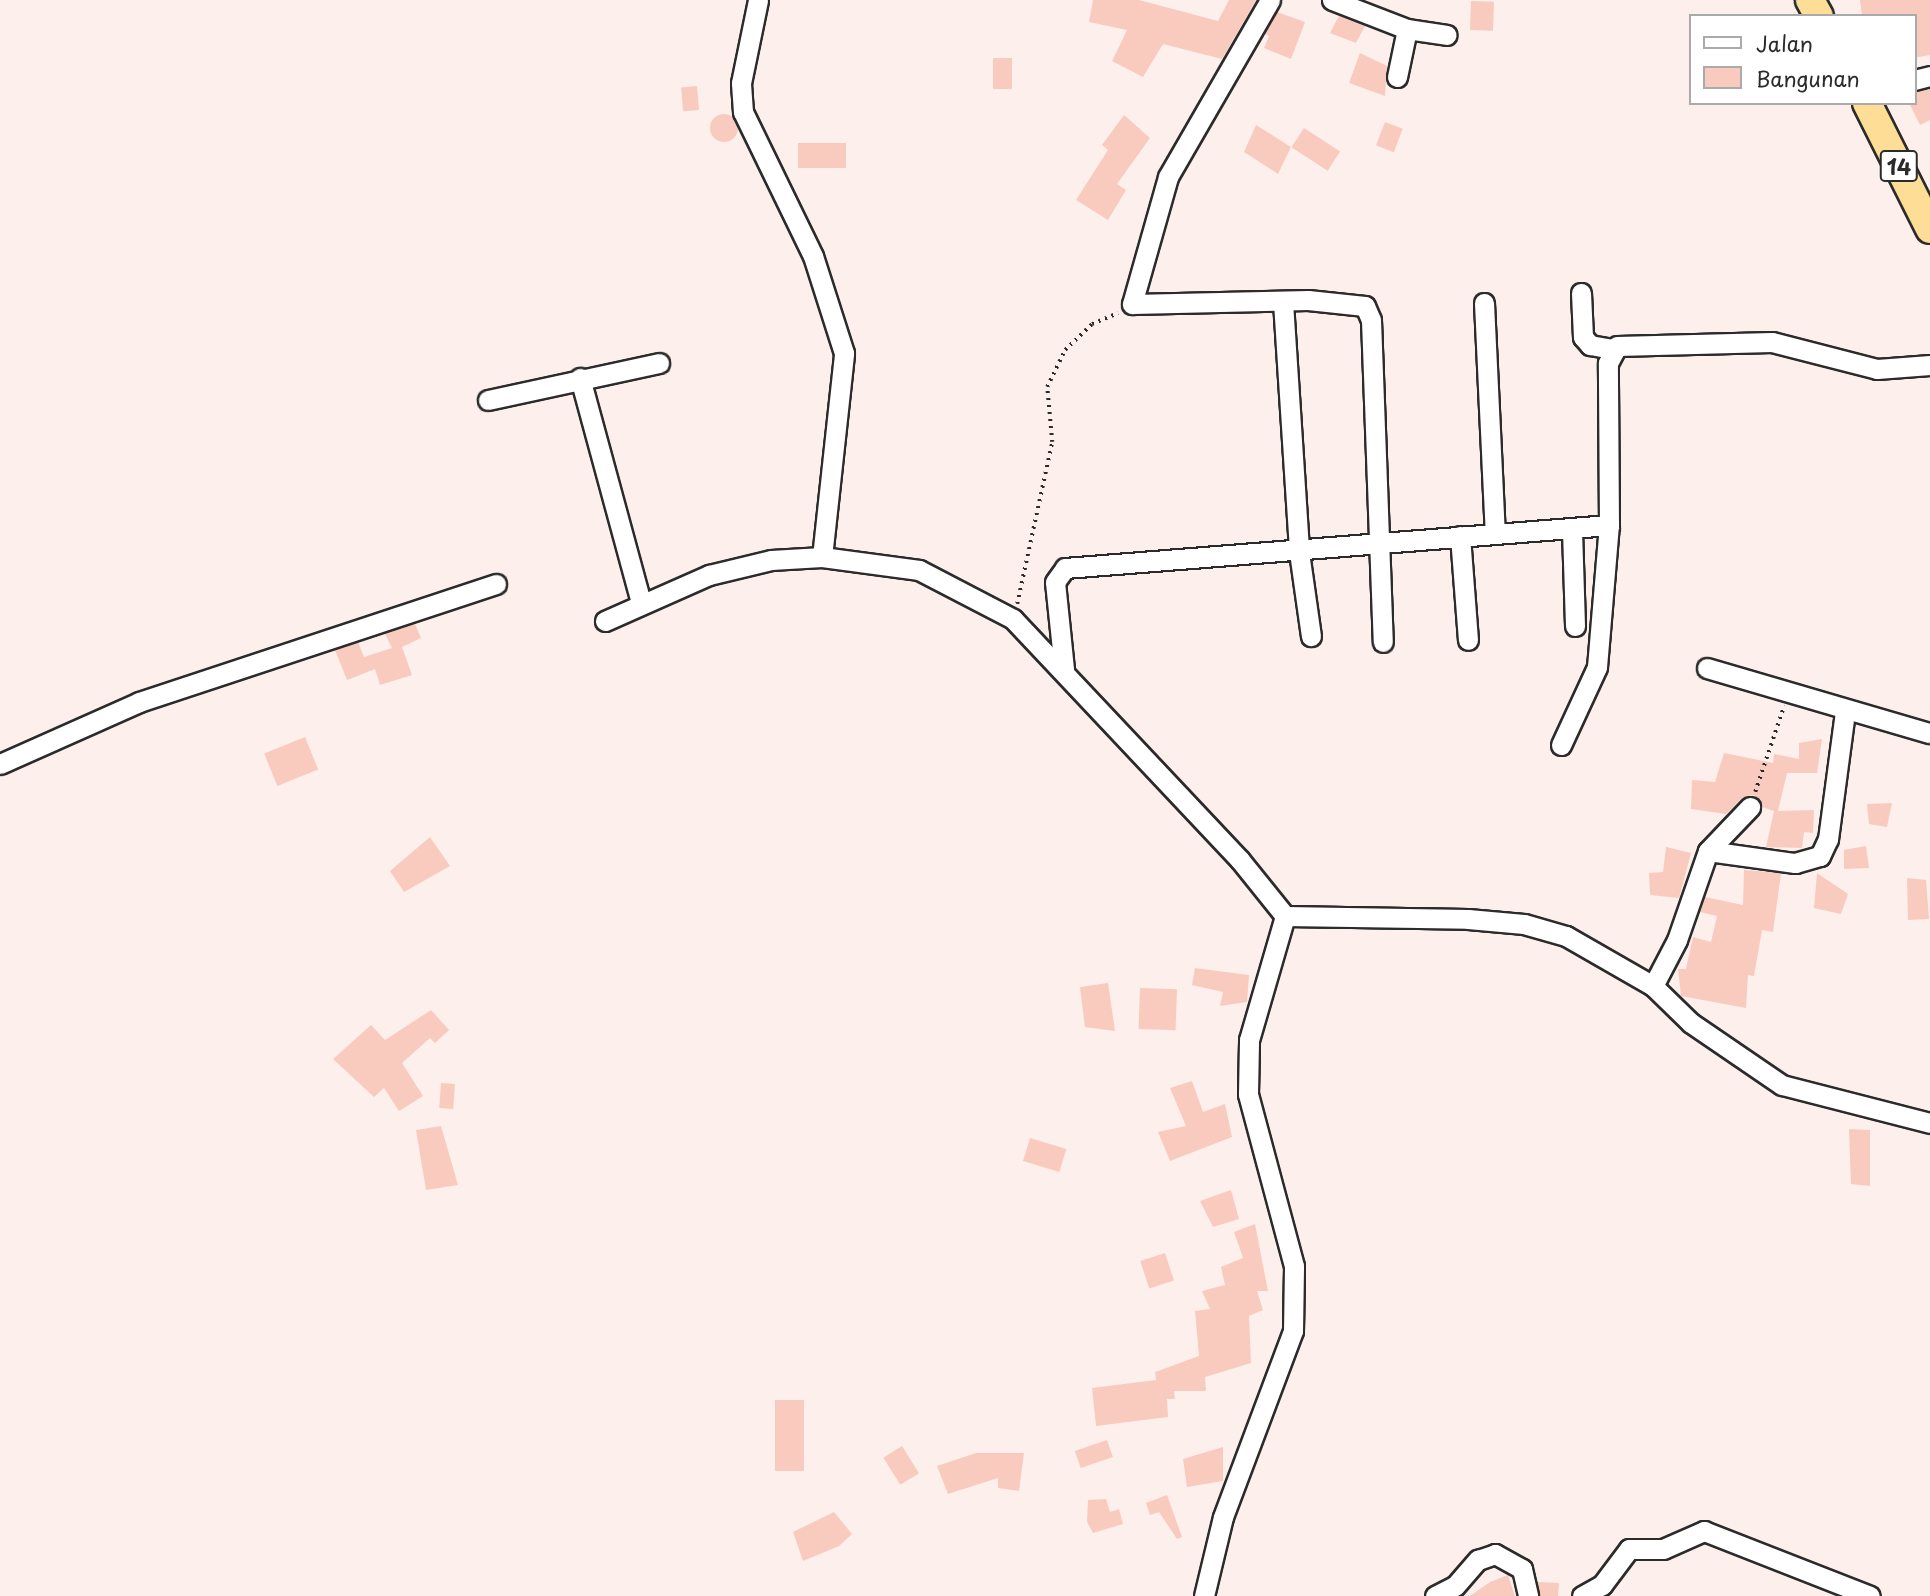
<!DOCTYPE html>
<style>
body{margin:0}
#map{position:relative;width:1930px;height:1596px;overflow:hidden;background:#fdefec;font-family:"Playpen Sans",sans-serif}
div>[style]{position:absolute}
.building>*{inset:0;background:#f9cbbe;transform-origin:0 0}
.round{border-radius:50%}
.path>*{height:3.5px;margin-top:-1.75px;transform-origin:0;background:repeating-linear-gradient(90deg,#2b2b2b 0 2px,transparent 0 7px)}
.roads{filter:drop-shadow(2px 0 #2b2b2b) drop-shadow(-2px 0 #2b2b2b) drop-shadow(0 2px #2b2b2b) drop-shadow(0 -2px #2b2b2b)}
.minor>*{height:19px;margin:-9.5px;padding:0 9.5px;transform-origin:9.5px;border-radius:9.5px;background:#fff}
.highway>*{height:28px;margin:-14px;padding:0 14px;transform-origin:14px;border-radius:14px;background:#fedd96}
span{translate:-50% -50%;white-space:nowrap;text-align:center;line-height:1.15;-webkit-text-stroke:5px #fff;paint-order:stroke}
.shield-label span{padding:2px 5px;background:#fff;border:2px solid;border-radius:5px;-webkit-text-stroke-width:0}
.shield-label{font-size:21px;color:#2b2b2b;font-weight:700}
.legend{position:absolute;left:1689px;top:14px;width:228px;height:91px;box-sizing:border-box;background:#fff;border:2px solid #aaa;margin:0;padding:9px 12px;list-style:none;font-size:21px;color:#2b2b2b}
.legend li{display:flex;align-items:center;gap:14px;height:35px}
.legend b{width:35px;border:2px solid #aaa}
</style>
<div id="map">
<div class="building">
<i style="clip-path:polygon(1093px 0,1139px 0,1218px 21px,1229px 0,1256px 0,1222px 59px,1163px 44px,1143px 77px,1112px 61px,1127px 30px,1089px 22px)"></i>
<i style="clip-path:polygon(1860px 0,1930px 0,1930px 55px,1914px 58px,1914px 16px,1862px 16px)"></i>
<i style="left:1471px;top:1px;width:23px;height:29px;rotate:2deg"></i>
<i style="clip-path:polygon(1277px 12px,1305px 22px,1291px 59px,1264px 48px,1269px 36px,1265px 34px)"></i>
<i style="clip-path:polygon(1339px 16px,1365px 26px,1356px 43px,1330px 33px)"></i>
<i style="clip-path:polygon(1360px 53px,1387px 66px,1385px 96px,1349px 83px)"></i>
<i style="left:993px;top:58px;width:19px;height:31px"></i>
<i style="left:697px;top:86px;width:24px;height:16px;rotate:85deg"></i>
<i style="clip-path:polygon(1930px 89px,1930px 120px,1920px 125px,1909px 103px,1914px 103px,1914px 92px)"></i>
<i class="round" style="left:710px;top:114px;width:28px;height:28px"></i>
<i style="clip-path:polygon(1124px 115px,1150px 138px,1117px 184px,1126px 190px,1108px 220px,1076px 200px,1108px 150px,1102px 145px)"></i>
<i style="left:1385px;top:122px;width:19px;height:25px;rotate:21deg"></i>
<i style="clip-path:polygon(1256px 125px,1291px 147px,1278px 174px,1244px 152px)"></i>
<i style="left:1304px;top:128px;width:43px;height:23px;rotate:33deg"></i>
<i style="left:798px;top:143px;width:48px;height:25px"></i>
<i style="clip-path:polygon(415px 624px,421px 638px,402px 647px,412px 675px,380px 685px,375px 669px,347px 680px,335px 650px,358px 642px,364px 657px,392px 648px,385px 634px)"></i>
<i style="left:305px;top:737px;width:35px;height:44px;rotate:68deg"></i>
<i style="clip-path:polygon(1822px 739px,1817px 773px,1787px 773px,1778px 811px,1814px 810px,1813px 833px,1804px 832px,1802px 848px,1766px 847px,1774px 811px,1762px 807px,1754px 795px,1742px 798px,1726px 814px,1691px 809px,1692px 780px,1715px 782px,1724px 753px,1773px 763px,1774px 754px,1799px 759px,1799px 743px)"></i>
<i style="clip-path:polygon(1892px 803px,1887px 827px,1869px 824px,1867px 804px)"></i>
<i style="clip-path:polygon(430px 837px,450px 866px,404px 892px,390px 871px)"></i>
<i style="clip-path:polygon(1866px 846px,1869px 868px,1844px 869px,1844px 850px)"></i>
<i style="clip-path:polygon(1666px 847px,1691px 853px,1679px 898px,1650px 895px,1649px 873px,1663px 872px)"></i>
<i style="clip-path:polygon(1744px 870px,1781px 873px,1773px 932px,1762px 930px,1754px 976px,1748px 975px,1746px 1008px,1681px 996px,1678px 969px,1686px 969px,1693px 937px,1711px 942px,1717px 916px,1700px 912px,1705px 897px,1743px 905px)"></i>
<i style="clip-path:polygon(1817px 873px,1848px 894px,1841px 914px,1814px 908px)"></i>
<i style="clip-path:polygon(1907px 878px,1926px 880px,1929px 919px,1908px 920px)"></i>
<i style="clip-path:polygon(1195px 968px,1249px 975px,1247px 1002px,1220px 1006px,1223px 992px,1192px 985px)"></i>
<i style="clip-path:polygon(1108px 983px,1115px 1031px,1085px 1027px,1080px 987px)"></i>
<i style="left:1140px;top:988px;width:37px;height:41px;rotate:2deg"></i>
<i style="clip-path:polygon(431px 1010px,449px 1030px,435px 1043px,430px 1038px,402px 1063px,423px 1096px,399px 1111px,384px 1088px,374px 1097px,333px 1059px,371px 1025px,385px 1040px)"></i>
<i style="clip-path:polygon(1192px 1081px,1203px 1112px,1225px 1104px,1232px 1137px,1170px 1161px,1158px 1132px,1186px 1126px,1170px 1088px)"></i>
<i style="left:441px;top:1083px;width:14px;height:25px;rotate:4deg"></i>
<i style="clip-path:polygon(441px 1126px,458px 1185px,426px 1190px,416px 1130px)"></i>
<i style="clip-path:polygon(1849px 1129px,1870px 1130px,1870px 1186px,1851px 1184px)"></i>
<i style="left:1030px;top:1138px;width:38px;height:24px;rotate:17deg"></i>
<i style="clip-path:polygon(1231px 1190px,1239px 1219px,1213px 1227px,1200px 1201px)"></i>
<i style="clip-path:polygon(1255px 1224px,1268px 1291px,1257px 1291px,1263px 1310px,1249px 1316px,1251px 1363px,1205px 1377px,1206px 1391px,1174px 1391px,1175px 1399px,1167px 1399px,1168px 1417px,1096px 1426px,1092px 1388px,1156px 1380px,1155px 1372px,1199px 1356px,1195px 1311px,1210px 1309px,1202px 1291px,1225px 1285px,1221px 1267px,1243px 1258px,1234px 1232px)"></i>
<i style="left:1165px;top:1253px;width:29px;height:26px;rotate:72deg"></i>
<i style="left:775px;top:1400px;width:29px;height:71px"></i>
<i style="left:1107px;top:1440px;width:18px;height:34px;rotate:71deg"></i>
<i style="left:902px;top:1446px;width:32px;height:22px;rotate:58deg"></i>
<i style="clip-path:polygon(1223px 1447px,1223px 1481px,1187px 1487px,1183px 1459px)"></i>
<i style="clip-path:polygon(976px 1453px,1024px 1453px,1019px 1491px,998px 1488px,998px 1478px,948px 1494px,937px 1466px)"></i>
<i style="clip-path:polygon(1167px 1495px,1182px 1537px,1177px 1539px,1159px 1512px,1150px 1515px,1146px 1503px)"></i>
<i style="clip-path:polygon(1106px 1499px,1110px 1512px,1119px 1509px,1123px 1524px,1093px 1533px,1087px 1522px,1088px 1500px)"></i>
<i style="clip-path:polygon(834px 1512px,852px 1534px,839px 1546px,803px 1561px,793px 1532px)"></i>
<i style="clip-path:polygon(1508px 1575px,1515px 1596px,1470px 1596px,1490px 1582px)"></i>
<i style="clip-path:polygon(1537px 1582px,1559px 1583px,1558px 1596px,1540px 1596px)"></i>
</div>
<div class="path">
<i style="left:1017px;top:604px;width:166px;rotate:-77.8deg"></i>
<i style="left:1052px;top:442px;width:55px;rotate:-95.2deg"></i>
<i style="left:1047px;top:387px;width:41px;rotate:-64.1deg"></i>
<i style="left:1065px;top:350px;width:37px;rotate:-44deg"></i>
<i style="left:1092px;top:324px;width:28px;rotate:-23deg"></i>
<i style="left:1755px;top:792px;width:91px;rotate:-71.4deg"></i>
</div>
<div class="roads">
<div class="minor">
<i style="left:1270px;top:0;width:204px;rotate:120deg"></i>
<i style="left:1168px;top:177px;width:132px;rotate:105.8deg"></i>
<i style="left:1132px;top:304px;width:176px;rotate:-1.3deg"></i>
<i style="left:1308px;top:300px;width:57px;rotate:6deg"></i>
<i style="left:1365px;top:306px;width:15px;rotate:67deg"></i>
<i style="left:1371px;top:320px;width:322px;rotate:87.9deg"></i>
<i style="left:1332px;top:0;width:80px;rotate:21.1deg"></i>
<i style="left:1407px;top:29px;width:40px;rotate:8.5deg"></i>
<i style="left:1397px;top:77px;width:49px;rotate:-78.2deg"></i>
<i style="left:1914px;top:80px;width:16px;rotate:-14deg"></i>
<i style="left:1581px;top:293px;width:44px;rotate:87.4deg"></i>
<i style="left:1583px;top:337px;width:11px;rotate:49deg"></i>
<i style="left:1590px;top:345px;width:22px;rotate:10deg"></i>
<i style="left:1283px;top:302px;width:251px;rotate:86.3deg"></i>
<i style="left:1299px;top:552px;width:85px;rotate:81.9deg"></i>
<i style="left:1484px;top:303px;width:230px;rotate:87.3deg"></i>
<i style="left:580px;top:378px;width:233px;rotate:74.8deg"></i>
<i style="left:488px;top:400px;width:175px;rotate:-12.2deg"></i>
<i style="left:1572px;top:530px;width:96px;rotate:88.2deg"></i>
<i style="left:1460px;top:536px;width:104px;rotate:85.6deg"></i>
<i style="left:822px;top:557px;width:98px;rotate:7.6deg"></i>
<i style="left:919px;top:570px;width:106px;rotate:27.5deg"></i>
<i style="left:1013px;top:619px;width:331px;rotate:46.7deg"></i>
<i style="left:1240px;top:860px;width:72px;rotate:51.2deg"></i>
<i style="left:605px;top:621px;width:114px;rotate:-23.9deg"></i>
<i style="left:709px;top:575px;width:64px;rotate:-13.6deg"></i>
<i style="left:771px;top:560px;width:51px;rotate:-3.4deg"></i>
<i style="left:822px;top:557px;width:205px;rotate:-83.8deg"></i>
<i style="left:844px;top:353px;width:102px;rotate:-107.7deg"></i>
<i style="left:813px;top:256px;width:160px;rotate:-115.9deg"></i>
<i style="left:743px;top:112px;width:29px;rotate:-94deg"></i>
<i style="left:741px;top:83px;width:85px;rotate:-78.4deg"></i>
<i style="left:1707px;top:668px;width:232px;rotate:16.3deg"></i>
<i style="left:1064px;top:669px;width:87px;rotate:-95.9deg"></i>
<i style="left:1055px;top:582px;width:17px;rotate:-54deg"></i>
<i style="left:1065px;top:568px;width:546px;rotate:-4.52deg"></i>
<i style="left:1609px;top:525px;width:162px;rotate:-90.4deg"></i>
<i style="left:1608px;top:363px;width:19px;rotate:-62deg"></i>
<i style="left:1617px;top:346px;width:155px;rotate:-1.5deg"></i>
<i style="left:1772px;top:342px;width:108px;rotate:14.4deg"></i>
<i style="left:1877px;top:369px;width:53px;rotate:-4.3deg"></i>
<i style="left:1561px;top:745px;width:86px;rotate:-65.2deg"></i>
<i style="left:1597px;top:667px;width:143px;rotate:-85.2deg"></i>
<i style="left:0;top:764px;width:152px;rotate:-24deg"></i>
<i style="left:139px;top:702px;width:376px;rotate:-18.3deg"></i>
<i style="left:1708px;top:851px;width:88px;rotate:7.9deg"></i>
<i style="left:1795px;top:863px;width:26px;rotate:-16deg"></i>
<i style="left:1820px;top:856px;width:19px;rotate:-65deg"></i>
<i style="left:1828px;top:839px;width:129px;rotate:-82.4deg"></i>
<i style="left:1653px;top:986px;width:52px;rotate:-62.4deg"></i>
<i style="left:1677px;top:940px;width:94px;rotate:-70.8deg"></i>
<i style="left:1708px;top:851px;width:61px;rotate:-46.3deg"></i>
<i style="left:1204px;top:1596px;width:81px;rotate:-76.5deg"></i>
<i style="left:1223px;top:1517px;width:199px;rotate:-69.4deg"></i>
<i style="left:1293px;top:1331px;width:65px;rotate:-89.1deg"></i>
<i style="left:1294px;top:1266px;width:178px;rotate:-105deg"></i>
<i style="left:1248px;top:1094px;width:54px;rotate:-88.9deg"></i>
<i style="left:1249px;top:1040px;width:129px;rotate:-73.8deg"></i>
<i style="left:1285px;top:916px;width:183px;rotate:0.9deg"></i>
<i style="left:1468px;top:919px;width:56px;rotate:5.1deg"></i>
<i style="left:1524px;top:924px;width:44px;rotate:15.9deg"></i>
<i style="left:1566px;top:936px;width:100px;rotate:29.9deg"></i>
<i style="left:1653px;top:986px;width:53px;rotate:44.2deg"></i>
<i style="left:1691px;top:1023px;width:110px;rotate:34.3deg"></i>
<i style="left:1782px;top:1085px;width:153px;rotate:14.4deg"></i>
<i style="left:1435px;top:1596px;width:22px;rotate:-27deg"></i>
<i style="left:1455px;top:1586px;width:35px;rotate:-49deg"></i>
<i style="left:1478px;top:1560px;width:18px;rotate:-19deg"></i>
<i style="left:1495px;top:1554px;width:31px;rotate:29deg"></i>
<i style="left:1522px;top:1569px;width:28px;rotate:77deg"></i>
<i style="left:1582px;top:1596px;width:23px;rotate:-29deg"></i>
<i style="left:1602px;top:1585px;width:45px;rotate:-53.1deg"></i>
<i style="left:1629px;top:1549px;width:34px"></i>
<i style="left:1663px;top:1549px;width:45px;rotate:-23.7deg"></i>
<i style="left:1704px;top:1531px;width:178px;rotate:21.4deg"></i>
</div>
<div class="highway">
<i style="left:1810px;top:0;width:18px;rotate:61deg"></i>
<i style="left:1867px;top:103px;width:141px;rotate:63.4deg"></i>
</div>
</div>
<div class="shield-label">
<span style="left:1899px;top:166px">14</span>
</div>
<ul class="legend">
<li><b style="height:9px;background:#fff"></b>Jalan</li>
<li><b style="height:19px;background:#f9cbbe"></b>Bangunan</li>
</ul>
</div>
